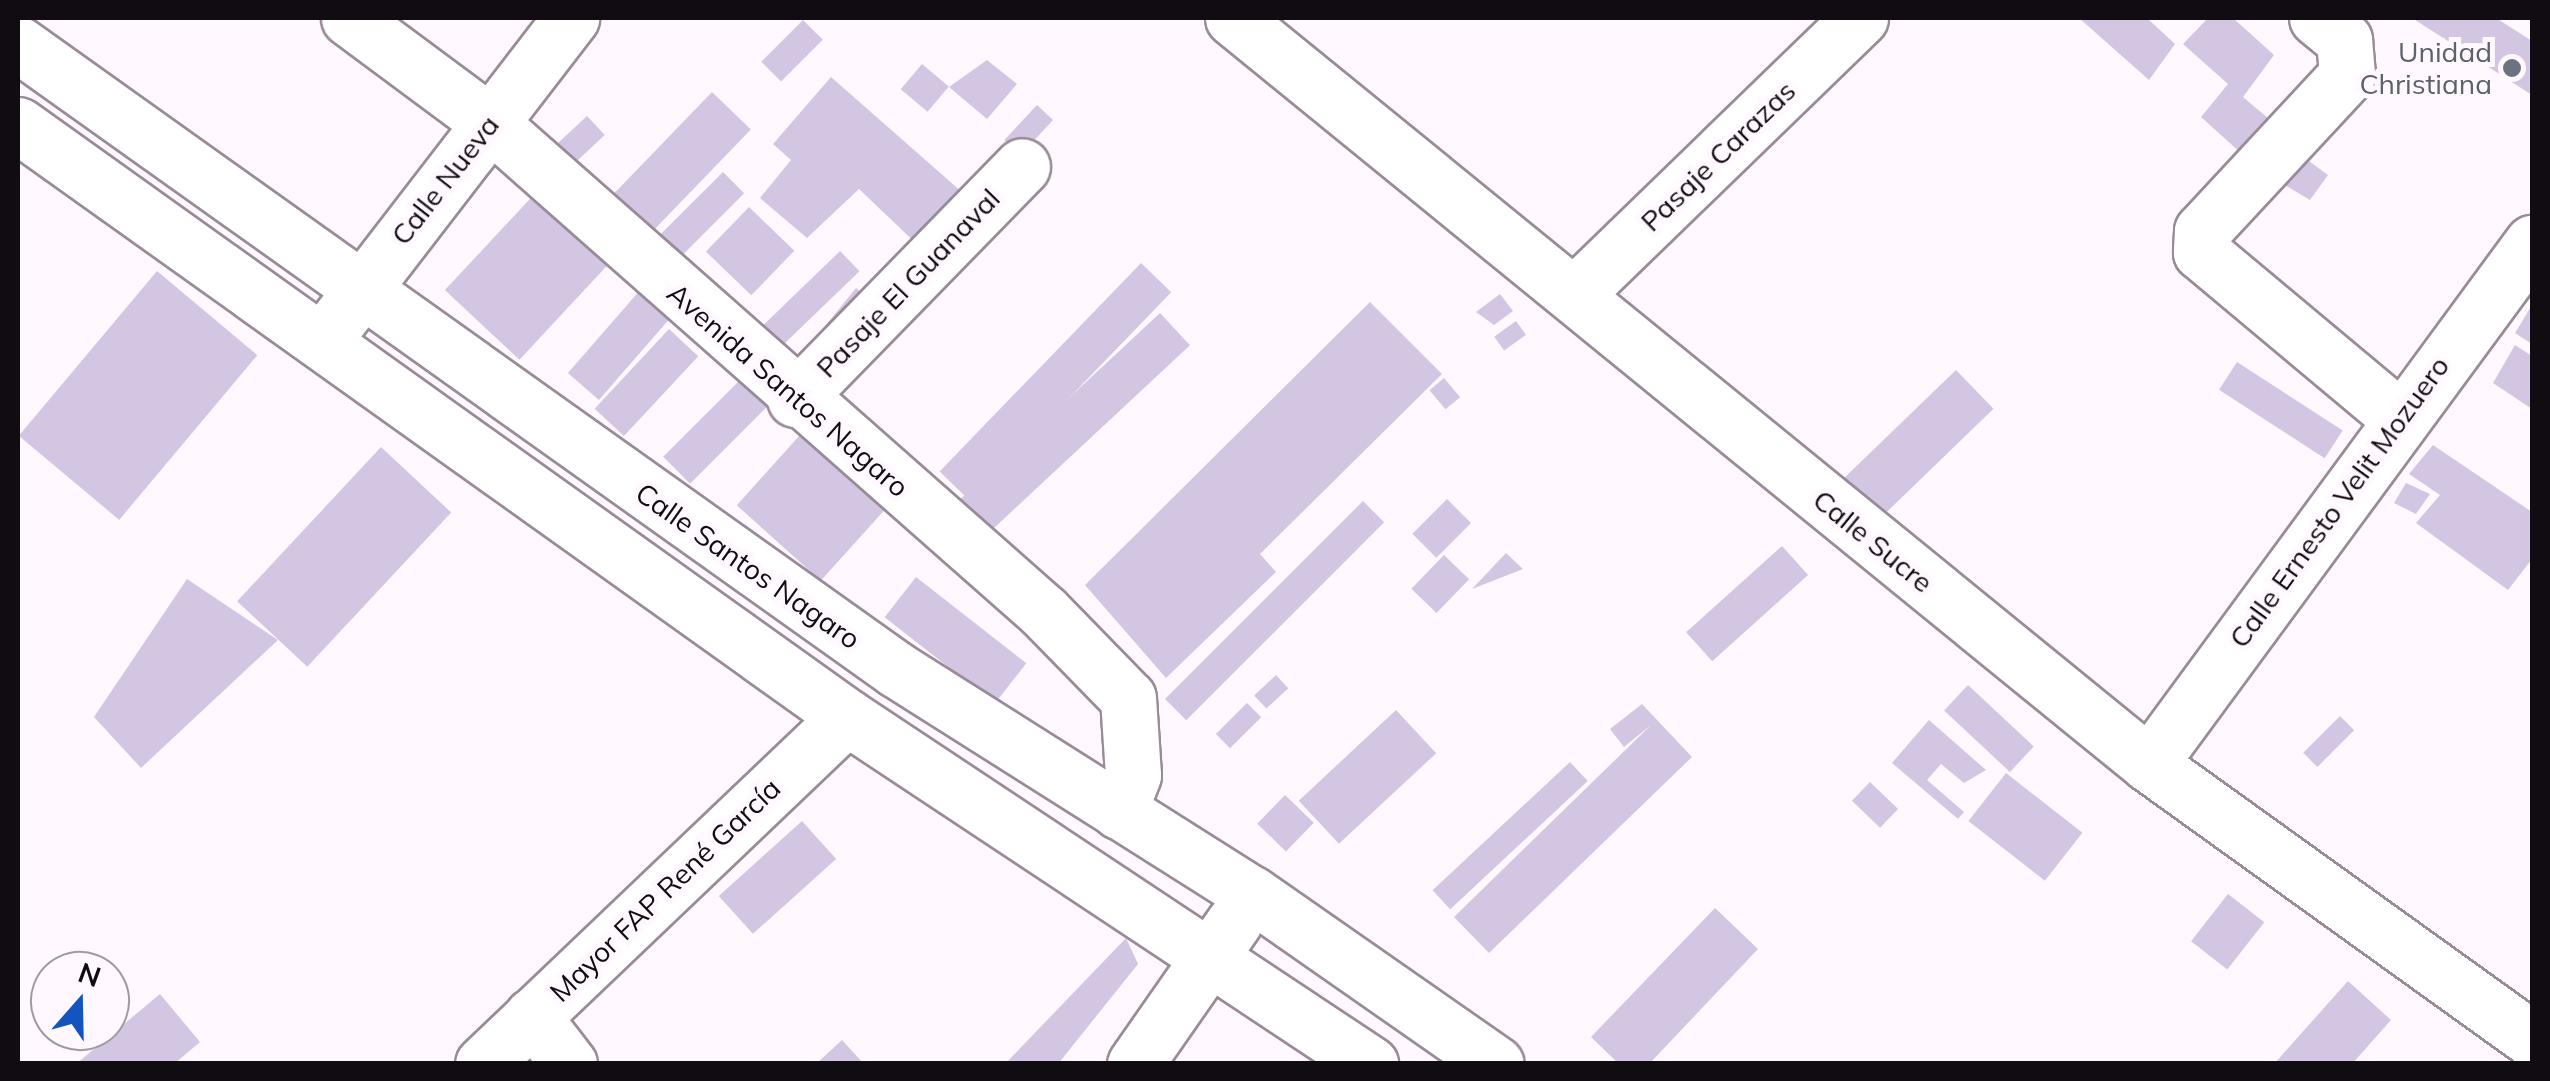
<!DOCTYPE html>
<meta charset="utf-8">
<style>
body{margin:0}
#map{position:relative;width:2550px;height:1081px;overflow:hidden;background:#fff8fe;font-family:Mulish,sans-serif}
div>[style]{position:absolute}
.building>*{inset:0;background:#d3c6e2;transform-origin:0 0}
.roads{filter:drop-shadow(2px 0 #998b98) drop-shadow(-2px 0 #998b98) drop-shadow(0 2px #998b98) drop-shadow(0 -2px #998b98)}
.minor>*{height:55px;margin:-27.5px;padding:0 27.5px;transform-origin:27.5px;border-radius:27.5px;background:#fff}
.dots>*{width:28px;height:28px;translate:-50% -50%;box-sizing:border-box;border:5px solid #fff8fe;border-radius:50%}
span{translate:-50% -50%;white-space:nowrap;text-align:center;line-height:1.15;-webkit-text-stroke:10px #fff8fe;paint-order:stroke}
.worship-label{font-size:28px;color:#5b616d}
.right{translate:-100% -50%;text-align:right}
.street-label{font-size:28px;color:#110c11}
.frame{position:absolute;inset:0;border:20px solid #110c11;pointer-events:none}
.north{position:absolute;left:30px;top:951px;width:100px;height:100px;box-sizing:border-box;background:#fff8fe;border:2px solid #a09a9f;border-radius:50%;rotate:20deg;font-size:28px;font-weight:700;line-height:40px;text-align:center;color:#110c11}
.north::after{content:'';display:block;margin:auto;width:35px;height:45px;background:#1354bf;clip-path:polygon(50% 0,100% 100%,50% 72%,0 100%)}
</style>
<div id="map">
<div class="building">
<i style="clip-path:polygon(2079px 18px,2147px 18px,2175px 44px,2149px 80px)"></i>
<i style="clip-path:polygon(2208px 18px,2233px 18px,2274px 55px,2243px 97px,2269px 119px,2242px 154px,2201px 117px,2228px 84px,2183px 44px)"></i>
<i style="clip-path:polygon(2412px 18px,2496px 18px,2532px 41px,2532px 95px)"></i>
<i style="left:803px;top:20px;width:28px;height:59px;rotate:45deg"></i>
<i style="clip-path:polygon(987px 60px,1017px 84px,987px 119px,949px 87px)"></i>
<i style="left:922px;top:64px;width:35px;height:33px;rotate:40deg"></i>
<i style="clip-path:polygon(831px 77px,971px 200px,923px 250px,859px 189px,807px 238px,760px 198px,791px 160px,773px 144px)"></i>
<i style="left:712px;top:92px;width:54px;height:150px;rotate:44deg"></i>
<i style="left:1037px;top:105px;width:22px;height:48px;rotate:43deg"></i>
<i style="left:587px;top:116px;width:26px;height:41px;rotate:47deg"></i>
<i style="clip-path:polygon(2302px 156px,2328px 175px,2310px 200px,2278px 181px)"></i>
<i style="left:723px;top:172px;width:30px;height:103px;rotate:45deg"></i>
<i style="left:541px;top:187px;width:102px;height:141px;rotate:43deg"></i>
<i style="left:749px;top:207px;width:63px;height:62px;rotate:44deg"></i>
<i style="left:840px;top:251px;width:28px;height:106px;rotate:46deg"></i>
<i style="left:1141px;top:263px;width:42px;height:290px;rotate:44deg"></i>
<i style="left:157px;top:271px;width:131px;height:215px;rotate:40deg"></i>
<i style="left:648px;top:281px;width:41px;height:122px;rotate:41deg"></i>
<i style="left:856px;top:288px;width:21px;height:47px;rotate:39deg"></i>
<i style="clip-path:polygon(1500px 294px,1513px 311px,1494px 325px,1476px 312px)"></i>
<i style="clip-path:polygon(1370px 302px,1442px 374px,1260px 554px,1276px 572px,1166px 678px,1085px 585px)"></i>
<i style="clip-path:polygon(2532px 305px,2532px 344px,2515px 333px)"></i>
<i style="left:1160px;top:313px;width:44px;height:280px;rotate:47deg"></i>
<i style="left:1516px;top:321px;width:17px;height:27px;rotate:54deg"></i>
<i style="left:669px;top:329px;width:40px;height:109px;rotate:43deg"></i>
<i style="clip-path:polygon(2515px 345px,2532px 356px,2532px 409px,2493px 383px)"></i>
<i style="left:2237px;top:362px;width:126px;height:33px;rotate:33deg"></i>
<i style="left:753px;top:367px;width:38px;height:127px;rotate:45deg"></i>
<i style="left:1956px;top:370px;width:54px;height:170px;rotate:46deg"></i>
<i style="left:1444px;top:378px;width:25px;height:19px;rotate:50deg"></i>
<i style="left:809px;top:425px;width:113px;height:108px;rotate:42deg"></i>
<i style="clip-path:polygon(2433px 445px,2532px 512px,2532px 559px,2508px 590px,2416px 523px,2440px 495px,2409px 474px)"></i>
<i style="left:381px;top:447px;width:96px;height:211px;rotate:43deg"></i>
<i style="clip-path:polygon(2406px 483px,2430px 494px,2416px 514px,2394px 503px)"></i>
<i style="left:1447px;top:499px;width:34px;height:49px;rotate:45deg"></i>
<i style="left:1363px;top:501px;width:30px;height:280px;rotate:45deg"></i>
<i style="left:1782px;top:546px;width:39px;height:129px;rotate:48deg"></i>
<i style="clip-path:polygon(1506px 553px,1523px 569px,1472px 589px)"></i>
<i style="left:1444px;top:555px;width:35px;height:47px;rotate:44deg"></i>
<i style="left:916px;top:577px;width:140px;height:51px;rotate:38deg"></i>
<i style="clip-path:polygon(187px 579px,278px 640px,141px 768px,94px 717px)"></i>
<i style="left:1276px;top:675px;width:18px;height:30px;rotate:47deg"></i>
<i style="left:1968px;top:685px;width:90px;height:35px;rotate:43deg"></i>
<i style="left:1247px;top:703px;width:20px;height:44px;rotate:45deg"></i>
<i style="clip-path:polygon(1642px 704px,1692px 757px,1489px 953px,1454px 917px,1651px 725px,1624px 747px,1610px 729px)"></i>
<i style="left:1396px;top:710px;width:59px;height:133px;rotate:47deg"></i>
<i style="left:2340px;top:716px;width:20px;height:52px;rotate:45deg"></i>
<i style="clip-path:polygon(1929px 720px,1986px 770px,1964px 783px,1941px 764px,1927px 780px,1964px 812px,1958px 819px,1892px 763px)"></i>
<i style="left:1570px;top:762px;width:26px;height:188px;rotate:47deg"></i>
<i style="left:2006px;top:773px;width:97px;height:61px;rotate:38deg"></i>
<i style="left:1870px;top:782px;width:39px;height:26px;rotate:44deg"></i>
<i style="left:1285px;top:795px;width:40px;height:40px;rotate:44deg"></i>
<i style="left:802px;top:821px;width:51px;height:112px;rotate:48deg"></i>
<i style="left:2228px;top:894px;width:46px;height:60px;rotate:38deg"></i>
<i style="clip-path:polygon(1715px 908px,1758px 949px,1649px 1064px,1619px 1064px,1591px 1037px)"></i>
<i style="clip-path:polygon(1126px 938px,1138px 964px,1058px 1064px,1005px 1064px)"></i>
<i style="clip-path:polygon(2348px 981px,2391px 1020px,2352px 1064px,2274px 1064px)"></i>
<i style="clip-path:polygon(160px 994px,200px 1042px,174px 1064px,76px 1064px)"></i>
<i style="clip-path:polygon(842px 1040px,864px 1064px,816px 1064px)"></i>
</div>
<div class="roads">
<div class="minor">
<i style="left:349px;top:18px;width:174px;rotate:36.6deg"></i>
<i style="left:489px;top:122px;width:740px;rotate:41.44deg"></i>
<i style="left:1044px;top:612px;width:120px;rotate:45.7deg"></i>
<i style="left:1128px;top:698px;width:77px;rotate:86.3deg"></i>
<i style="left:1133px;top:775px;width:39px;rotate:111deg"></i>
<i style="left:1233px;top:18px;width:1181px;rotate:39.16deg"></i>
<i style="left:2149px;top:764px;width:472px;rotate:35.7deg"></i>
<i style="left:2317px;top:18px;width:35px;rotate:39deg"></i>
<i style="left:2344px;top:40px;width:35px;rotate:85deg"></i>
<i style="left:2347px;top:75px;width:213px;rotate:132.9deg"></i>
<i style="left:2202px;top:231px;width:21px;rotate:93deg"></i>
<i style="left:2201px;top:252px;width:257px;rotate:39.9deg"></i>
<i style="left:18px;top:44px;width:1079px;rotate:35.46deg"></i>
<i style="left:897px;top:670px;width:420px;rotate:32.3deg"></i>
<i style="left:1252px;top:894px;width:297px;rotate:34.9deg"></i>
<i style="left:18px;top:125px;width:1019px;rotate:35.53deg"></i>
<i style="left:847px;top:717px;width:628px;rotate:33.56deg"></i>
<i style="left:1575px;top:294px;width:397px;rotate:-44.1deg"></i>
<i style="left:337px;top:322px;width:384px;rotate:-52.4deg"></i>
<i style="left:795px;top:399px;width:325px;rotate:-45.7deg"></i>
<i style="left:2149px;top:764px;width:647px;rotate:-53.68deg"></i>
<i style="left:532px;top:1016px;width:61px;rotate:52.4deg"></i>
<i style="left:483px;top:1064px;width:503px;rotate:-43.63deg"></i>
<i style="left:1135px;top:1064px;width:173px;rotate:-55.1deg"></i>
</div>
</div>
<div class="dots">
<i style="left:2512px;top:68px;background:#6b7280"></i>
</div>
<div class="worship-label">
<span class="right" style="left:2492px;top:68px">Unidad<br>Christiana</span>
</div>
<div class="street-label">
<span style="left:1718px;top:156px;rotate:-44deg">Pasaje Carazas</span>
<span style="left:445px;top:180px;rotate:-52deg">Calle Nueva</span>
<span style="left:908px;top:283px;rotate:-46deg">Pasaje El Guanaval</span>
<span style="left:788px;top:390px;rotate:41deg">Avenida Santos Nagaro</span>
<span style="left:2339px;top:502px;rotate:-54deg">Calle Ernesto Velit Mozuero</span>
<span style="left:1873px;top:541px;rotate:39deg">Calle Sucre</span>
<span style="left:748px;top:566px;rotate:35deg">Calle Santos Nagaro</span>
<span style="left:665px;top:890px;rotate:-44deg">Mayor FAP René García</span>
</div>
<div class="frame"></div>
<div class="north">N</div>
</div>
